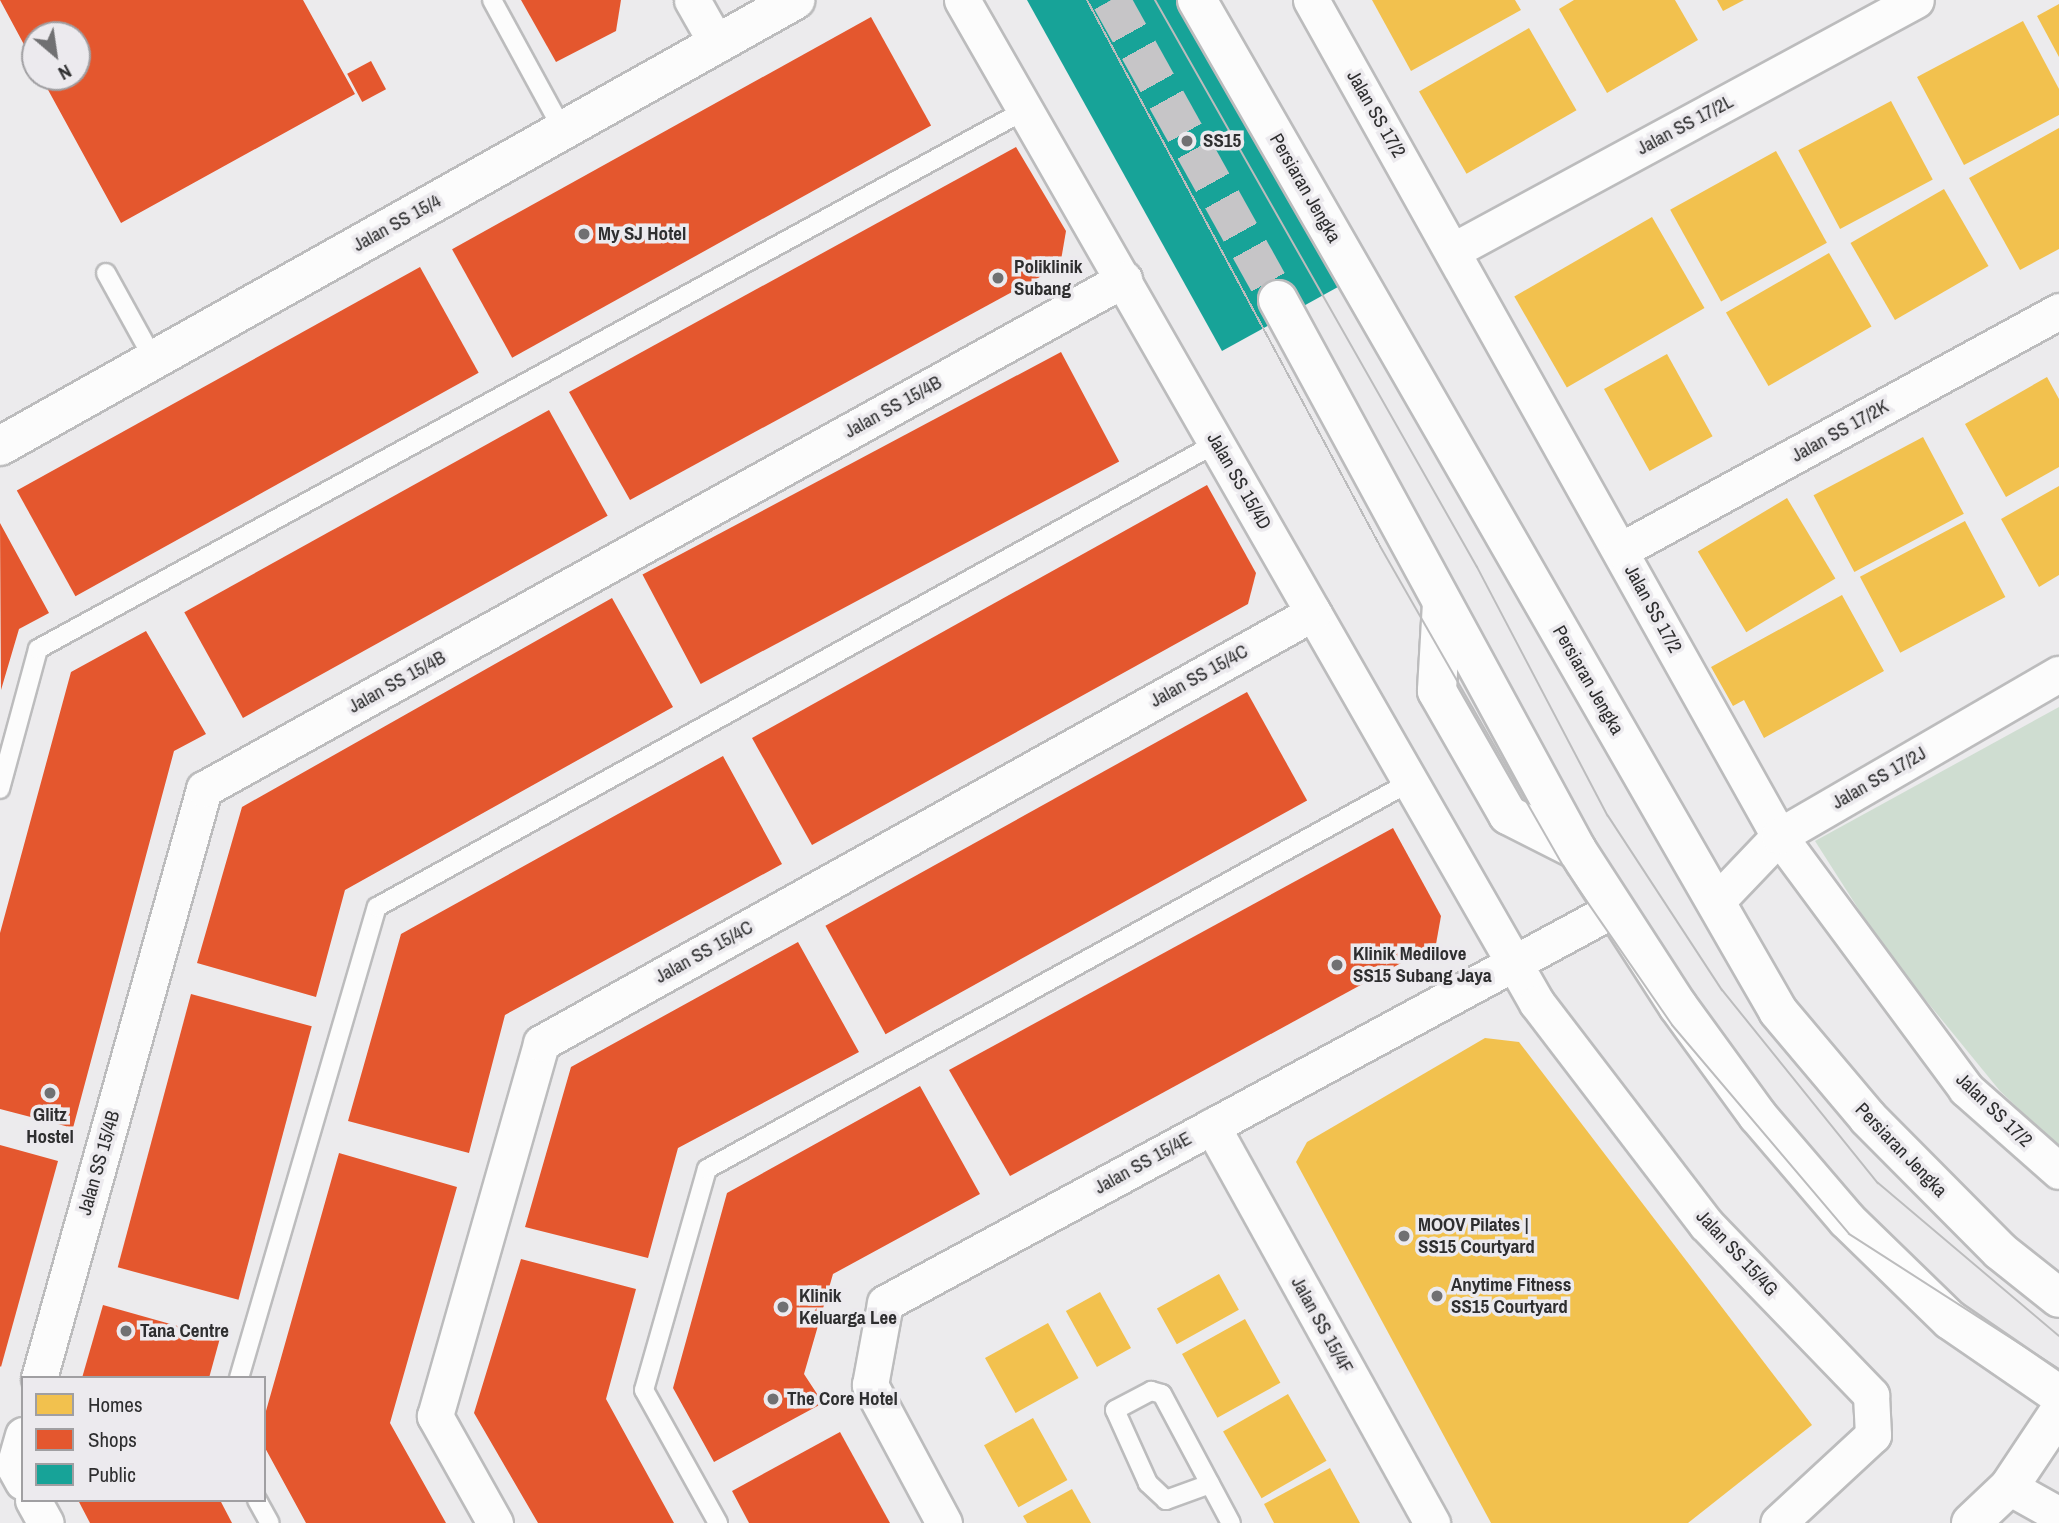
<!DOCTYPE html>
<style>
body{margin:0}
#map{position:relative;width:2059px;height:1523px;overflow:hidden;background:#ecebed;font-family:"Archivo Narrow",sans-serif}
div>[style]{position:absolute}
.green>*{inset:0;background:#cfddd1}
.homes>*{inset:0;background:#f2c14e;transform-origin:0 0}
.shops>*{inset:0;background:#e4572e;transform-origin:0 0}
.public>*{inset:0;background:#17a398}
.secondary-tunnel>*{height:38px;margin-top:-19px;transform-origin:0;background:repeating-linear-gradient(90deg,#c6c5c7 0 38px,transparent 0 57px)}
.roads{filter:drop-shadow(2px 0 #bcbcbd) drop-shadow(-2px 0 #bcbcbd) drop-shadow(0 2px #bcbcbd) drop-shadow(0 -2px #bcbcbd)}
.service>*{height:18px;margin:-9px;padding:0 9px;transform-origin:9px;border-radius:9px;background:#fcfcfc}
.minor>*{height:35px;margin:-17.5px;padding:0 17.5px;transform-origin:17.5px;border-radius:17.5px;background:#fcfcfc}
.tertiary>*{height:38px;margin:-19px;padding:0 19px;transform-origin:19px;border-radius:19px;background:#fcfcfc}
.secondary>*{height:38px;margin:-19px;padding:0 19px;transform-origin:19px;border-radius:19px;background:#fcfcfc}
.tram>*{height:2px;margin:-1px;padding:0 1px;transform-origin:1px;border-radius:1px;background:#bcbcbd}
.dots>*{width:19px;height:19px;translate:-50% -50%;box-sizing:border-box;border:4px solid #eceaee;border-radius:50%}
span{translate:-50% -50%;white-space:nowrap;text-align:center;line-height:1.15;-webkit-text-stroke:7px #eceaee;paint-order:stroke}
.street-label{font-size:19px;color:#2e2e2f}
.poi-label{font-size:19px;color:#2e2e2f;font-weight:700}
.left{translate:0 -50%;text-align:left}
.legend{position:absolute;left:21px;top:1376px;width:245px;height:126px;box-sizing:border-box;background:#eceaee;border:2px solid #a09fa2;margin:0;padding:9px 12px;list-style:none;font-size:21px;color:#2e2e2f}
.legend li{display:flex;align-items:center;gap:14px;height:35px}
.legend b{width:35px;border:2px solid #a09fa2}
.north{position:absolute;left:21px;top:21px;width:70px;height:70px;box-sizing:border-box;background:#eceaee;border:2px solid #a09fa2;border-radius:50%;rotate:151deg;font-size:19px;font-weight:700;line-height:28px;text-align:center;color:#2e2e2f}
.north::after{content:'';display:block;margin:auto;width:24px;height:32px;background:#707072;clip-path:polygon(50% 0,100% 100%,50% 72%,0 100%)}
</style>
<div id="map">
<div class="green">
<i style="clip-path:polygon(2059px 707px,2059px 1147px,2000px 1091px,1884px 949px,1815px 841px)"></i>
</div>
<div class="homes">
<i style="clip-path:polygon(1372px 0,1515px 0,1521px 10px,1411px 71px)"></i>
<i style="clip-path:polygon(1574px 0,1675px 0,1698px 40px,1607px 93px,1559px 9px)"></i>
<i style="clip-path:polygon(1717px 0,1744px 0,1723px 11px)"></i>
<i style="clip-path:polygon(2059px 4px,2059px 57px,2037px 16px)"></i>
<i style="clip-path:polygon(2023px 21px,2059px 89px,2059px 115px,1964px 165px,1917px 77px)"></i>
<i style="left:1529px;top:28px;width:95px;height:127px;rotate:60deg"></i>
<i style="left:1891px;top:101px;width:89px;height:105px;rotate:62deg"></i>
<i style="clip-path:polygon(2059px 128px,2059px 249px,2020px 270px,1969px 178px)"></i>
<i style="left:1776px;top:151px;width:105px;height:121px;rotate:61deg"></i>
<i style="left:1944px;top:189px;width:89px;height:108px;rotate:60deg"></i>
<i style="left:1652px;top:217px;width:105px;height:159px;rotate:60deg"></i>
<i style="left:1829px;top:253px;width:85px;height:119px;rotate:60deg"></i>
<i style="left:1667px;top:354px;width:94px;height:72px;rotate:61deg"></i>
<i style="clip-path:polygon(2047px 377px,2059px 399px,2059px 467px,2006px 497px,1965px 424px)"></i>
<i style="left:1923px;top:437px;width:87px;height:124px;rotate:62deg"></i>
<i style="clip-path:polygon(2059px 486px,2059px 575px,2039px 587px,2001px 519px)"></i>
<i style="left:1787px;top:498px;width:94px;height:104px;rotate:59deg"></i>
<i style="left:1965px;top:521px;width:86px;height:119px;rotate:62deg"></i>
<i style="clip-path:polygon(1842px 595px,1884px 671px,1764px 738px,1744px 700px,1733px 706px,1711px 667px)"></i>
<i style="clip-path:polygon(1485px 1038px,1519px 1042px,1812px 1425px,1688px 1523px,1491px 1523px,1296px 1162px,1307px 1142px)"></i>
<i style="left:1219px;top:1274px;width:41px;height:71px;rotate:61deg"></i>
<i style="left:1100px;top:1292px;width:64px;height:39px;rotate:61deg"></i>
<i style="left:1245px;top:1319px;width:73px;height:72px;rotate:61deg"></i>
<i style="left:1048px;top:1323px;width:63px;height:72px;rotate:61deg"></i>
<i style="left:1288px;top:1394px;width:77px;height:75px;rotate:60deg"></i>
<i style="left:1033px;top:1418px;width:71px;height:56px;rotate:61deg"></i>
<i style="clip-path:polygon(1330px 1468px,1360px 1523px,1274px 1523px,1264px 1504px)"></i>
<i style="clip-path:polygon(1072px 1489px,1091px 1523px,1027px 1523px,1023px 1516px)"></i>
</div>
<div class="shops">
<i style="clip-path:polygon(0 0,303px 0,355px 94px,121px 223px,41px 77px,77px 77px,77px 35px,35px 35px,35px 65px)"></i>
<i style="clip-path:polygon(521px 0,621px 0,616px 31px,556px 62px)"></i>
<i style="left:871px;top:17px;width:124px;height:479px;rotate:61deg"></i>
<i style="left:371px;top:61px;width:32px;height:27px;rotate:62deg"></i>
<i style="clip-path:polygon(1016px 147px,1066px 231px,1060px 266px,630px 500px,569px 392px)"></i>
<i style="left:420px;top:267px;width:121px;height:461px;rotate:61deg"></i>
<i style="left:1061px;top:352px;width:124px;height:474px;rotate:62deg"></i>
<i style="left:549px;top:410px;width:121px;height:417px;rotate:61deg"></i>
<i style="clip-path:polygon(1207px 485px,1256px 573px,1248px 604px,812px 845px,752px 738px)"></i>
<i style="clip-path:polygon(0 523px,49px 613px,19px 629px,1px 690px)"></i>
<i style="clip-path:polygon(612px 598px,673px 707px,345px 890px,316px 997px,197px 963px,242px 807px)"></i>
<i style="clip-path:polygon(146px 631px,206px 734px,174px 751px,73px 1128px,0 1109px,0 933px,71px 672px)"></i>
<i style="left:1247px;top:692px;width:124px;height:482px;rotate:61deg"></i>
<i style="clip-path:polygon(723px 756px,782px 864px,505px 1015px,469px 1153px,348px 1121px,401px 934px)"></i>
<i style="clip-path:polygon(1393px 828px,1441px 916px,1436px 944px,1010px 1176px,949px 1070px)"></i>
<i style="clip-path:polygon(798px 942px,859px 1052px,678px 1148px,648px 1258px,525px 1227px,571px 1067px)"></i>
<i style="left:191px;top:994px;width:125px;height:283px;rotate:15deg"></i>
<i style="clip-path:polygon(920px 1086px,980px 1194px,833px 1274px,804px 1374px,823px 1403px,714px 1462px,673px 1388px,727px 1193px)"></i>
<i style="clip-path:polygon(0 1145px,58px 1161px,1px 1367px,0 1366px)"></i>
<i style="clip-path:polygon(339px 1153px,457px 1187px,390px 1423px,446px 1523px,306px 1523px,264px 1446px,264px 1418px)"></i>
<i style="clip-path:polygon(521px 1259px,636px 1289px,606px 1399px,674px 1523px,538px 1523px,474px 1413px)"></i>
<i style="clip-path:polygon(103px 1305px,220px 1338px,209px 1378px,82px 1378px)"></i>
<i style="clip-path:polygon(840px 1432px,890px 1523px,749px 1523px,732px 1491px)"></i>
<i style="clip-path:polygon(78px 1500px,220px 1500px,232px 1523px,90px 1523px)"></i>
</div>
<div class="public">
<i style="clip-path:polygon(1027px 0,1190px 0,1347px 282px,1222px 351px)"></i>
</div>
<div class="secondary-tunnel">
<i style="left:1111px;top:0;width:343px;rotate:60.9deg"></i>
</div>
<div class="roads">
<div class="service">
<i style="left:492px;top:0;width:148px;rotate:61.4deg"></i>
<i style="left:106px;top:273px;width:99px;rotate:61.1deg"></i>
<i style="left:0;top:789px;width:145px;rotate:-74.8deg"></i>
<i style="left:38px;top:649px;width:1127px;rotate:-28.63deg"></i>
<i style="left:239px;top:1378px;width:491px;rotate:-73.7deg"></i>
<i style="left:377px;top:907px;width:960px;rotate:-28.92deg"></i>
<i style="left:1210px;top:1484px;width:47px;rotate:160deg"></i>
<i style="left:1166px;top:1500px;width:25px;rotate:-137deg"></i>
<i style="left:1148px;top:1483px;width:80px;rotate:-114.3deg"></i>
<i style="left:1115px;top:1410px;width:41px;rotate:-27.8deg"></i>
<i style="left:1151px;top:1391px;width:11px;rotate:15deg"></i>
<i style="left:1162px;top:1394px;width:146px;rotate:61.9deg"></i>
<i style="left:257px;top:1500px;width:26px;rotate:61deg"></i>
<i style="left:718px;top:1523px;width:152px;rotate:-119.1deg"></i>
<i style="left:644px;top:1390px;width:230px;rotate:-74.1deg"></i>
<i style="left:707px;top:1169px;width:802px;rotate:-28.83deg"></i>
</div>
<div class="minor">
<i style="left:692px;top:0;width:51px;rotate:60.4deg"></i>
<i style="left:962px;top:0;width:1156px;rotate:60.18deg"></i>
<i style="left:1537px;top:1003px;width:278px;rotate:52.6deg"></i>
<i style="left:1706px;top:1224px;width:238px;rotate:46deg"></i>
<i style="left:1871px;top:1395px;width:40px;rotate:87.1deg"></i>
<i style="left:1873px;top:1435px;width:129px;rotate:137.2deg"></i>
<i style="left:1311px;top:0;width:958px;rotate:60.76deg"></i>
<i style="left:1779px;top:836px;width:315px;rotate:53.5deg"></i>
<i style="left:1966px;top:1089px;width:124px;rotate:41.4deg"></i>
<i style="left:1454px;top:250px;width:525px;rotate:-28.42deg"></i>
<i style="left:1621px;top:550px;width:499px;rotate:-28.6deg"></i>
<i style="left:1716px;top:902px;width:91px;rotate:-46.3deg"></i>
<i style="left:1779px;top:836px;width:323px;rotate:-30.1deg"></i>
<i style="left:1212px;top:1126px;width:454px;rotate:61deg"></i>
<i style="left:39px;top:1378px;width:612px;rotate:-74.35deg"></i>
<i style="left:204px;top:789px;width:1052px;rotate:-29deg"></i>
<i style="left:23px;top:1435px;width:32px;rotate:106deg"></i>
<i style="left:14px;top:1466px;width:18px;rotate:61deg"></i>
<i style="left:2009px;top:1487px;width:57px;rotate:29.2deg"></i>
<i style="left:33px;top:1500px;width:26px;rotate:61deg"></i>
<i style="left:495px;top:1523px;width:123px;rotate:-119.3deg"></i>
<i style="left:435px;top:1416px;width:388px;rotate:-74.1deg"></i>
<i style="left:541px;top:1043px;width:884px;rotate:-29.12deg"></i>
<i style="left:944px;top:1523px;width:157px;rotate:-118.2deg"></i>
<i style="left:870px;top:1385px;width:83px;rotate:-79.6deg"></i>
<i style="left:885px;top:1303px;width:826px;rotate:-28.39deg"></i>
</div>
<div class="tertiary">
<i style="left:0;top:446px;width:912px;rotate:-29.29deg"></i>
<i style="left:1971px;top:1523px;width:52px;rotate:-43.5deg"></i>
<i style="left:2009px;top:1487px;width:90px;rotate:-56.3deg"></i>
</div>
<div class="secondary">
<i style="left:1197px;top:0;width:1166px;rotate:60.11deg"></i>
<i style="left:1778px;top:1011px;width:140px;rotate:49.9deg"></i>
<i style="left:1868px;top:1118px;width:187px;rotate:45.2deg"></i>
<i style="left:2000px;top:1251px;width:75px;rotate:38.5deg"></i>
<i style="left:1278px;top:300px;width:626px;rotate:61.47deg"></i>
<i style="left:1577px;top:850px;width:186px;rotate:57.1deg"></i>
<i style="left:1678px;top:1006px;width:136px;rotate:54deg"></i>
<i style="left:1758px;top:1116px;width:137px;rotate:49.4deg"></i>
<i style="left:1847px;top:1220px;width:144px;rotate:44.2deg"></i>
<i style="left:1950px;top:1320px;width:132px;rotate:34.5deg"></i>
<i style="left:1442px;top:603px;width:88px;rotate:93.3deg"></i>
<i style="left:1437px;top:691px;width:143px;rotate:60.2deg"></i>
<i style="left:1508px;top:815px;width:77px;rotate:26.9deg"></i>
</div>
</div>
<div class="tram">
<i style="left:1087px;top:0;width:620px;rotate:61.78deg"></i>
<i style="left:1380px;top:546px;width:378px;rotate:60.2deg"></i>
<i style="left:1568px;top:874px;width:183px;rotate:55.4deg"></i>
<i style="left:1672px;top:1025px;width:274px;rotate:49.7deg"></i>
<i style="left:1849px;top:1234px;width:250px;rotate:32.7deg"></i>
<i style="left:1155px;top:0;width:652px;rotate:60.41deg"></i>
<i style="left:1477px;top:567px;width:281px;rotate:62.3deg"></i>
<i style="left:1608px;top:816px;width:208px;rotate:56.8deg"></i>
<i style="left:1722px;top:990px;width:248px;rotate:51.1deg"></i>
<i style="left:1878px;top:1183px;width:237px;rotate:40.2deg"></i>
</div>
<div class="dots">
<i style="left:1187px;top:141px;background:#707072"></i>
<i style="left:584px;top:234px;background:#707072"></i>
<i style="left:998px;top:278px;background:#707072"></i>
<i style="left:1337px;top:965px;background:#707072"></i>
<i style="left:50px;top:1093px;background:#707072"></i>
<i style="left:1404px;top:1236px;background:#707072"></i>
<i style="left:1437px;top:1296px;background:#707072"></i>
<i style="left:783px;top:1307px;background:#707072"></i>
<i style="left:126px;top:1331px;background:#707072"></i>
<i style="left:773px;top:1399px;background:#707072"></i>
</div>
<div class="street-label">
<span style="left:1376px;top:114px;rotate:60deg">Jalan SS 17/2</span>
<span style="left:1685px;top:125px;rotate:-28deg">Jalan SS 17/2L</span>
<span style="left:1305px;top:188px;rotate:60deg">Persiaran Jengka</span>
<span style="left:397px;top:223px;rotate:-29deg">Jalan SS 15/4</span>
<span style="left:893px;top:407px;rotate:-29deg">Jalan SS 15/4B</span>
<span style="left:1840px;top:431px;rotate:-29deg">Jalan SS 17/2K</span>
<span style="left:1239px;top:481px;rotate:60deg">Jalan SS 15/4D</span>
<span style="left:1653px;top:609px;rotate:61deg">Jalan SS 17/2</span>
<span style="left:1199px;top:676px;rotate:-29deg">Jalan SS 15/4C</span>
<span style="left:1588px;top:680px;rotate:60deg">Persiaran Jengka</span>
<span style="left:397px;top:682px;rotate:-29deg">Jalan SS 15/4B</span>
<span style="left:1879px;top:778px;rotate:-30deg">Jalan SS 17/2J</span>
<span style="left:704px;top:952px;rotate:-29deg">Jalan SS 15/4C</span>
<span style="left:1994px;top:1110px;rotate:44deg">Jalan SS 17/2</span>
<span style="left:1901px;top:1150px;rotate:46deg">Persiaran Jengka</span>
<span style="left:99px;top:1163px;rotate:-74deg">Jalan SS 15/4B</span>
<span style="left:1143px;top:1163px;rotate:-29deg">Jalan SS 15/4E</span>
<span style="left:1737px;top:1253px;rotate:47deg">Jalan SS 15/4G</span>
<span style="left:1322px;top:1325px;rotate:61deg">Jalan SS 15/4F</span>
</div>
<div class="poi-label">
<span class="left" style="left:1203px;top:141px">SS15</span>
<span class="left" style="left:598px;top:234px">My SJ Hotel</span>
<span class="left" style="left:1014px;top:278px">Poliklinik<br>Subang</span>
<span class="left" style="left:1353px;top:965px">Klinik Medilove<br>SS15 Subang Jaya</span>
<span style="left:50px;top:1126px">Glitz<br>Hostel</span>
<span class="left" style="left:1418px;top:1236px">MOOV Pilates |<br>SS15 Courtyard</span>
<span class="left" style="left:1451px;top:1296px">Anytime Fitness<br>SS15 Courtyard</span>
<span class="left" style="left:799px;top:1307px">Klinik<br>Keluarga Lee</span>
<span class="left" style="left:140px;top:1331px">Tana Centre</span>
<span class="left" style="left:787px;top:1399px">The Core Hotel</span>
</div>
<ul class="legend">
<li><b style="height:19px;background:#f2c14e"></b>Homes</li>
<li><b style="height:19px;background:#e4572e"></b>Shops</li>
<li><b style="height:19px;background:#17a398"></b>Public</li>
</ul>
<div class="north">N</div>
</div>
